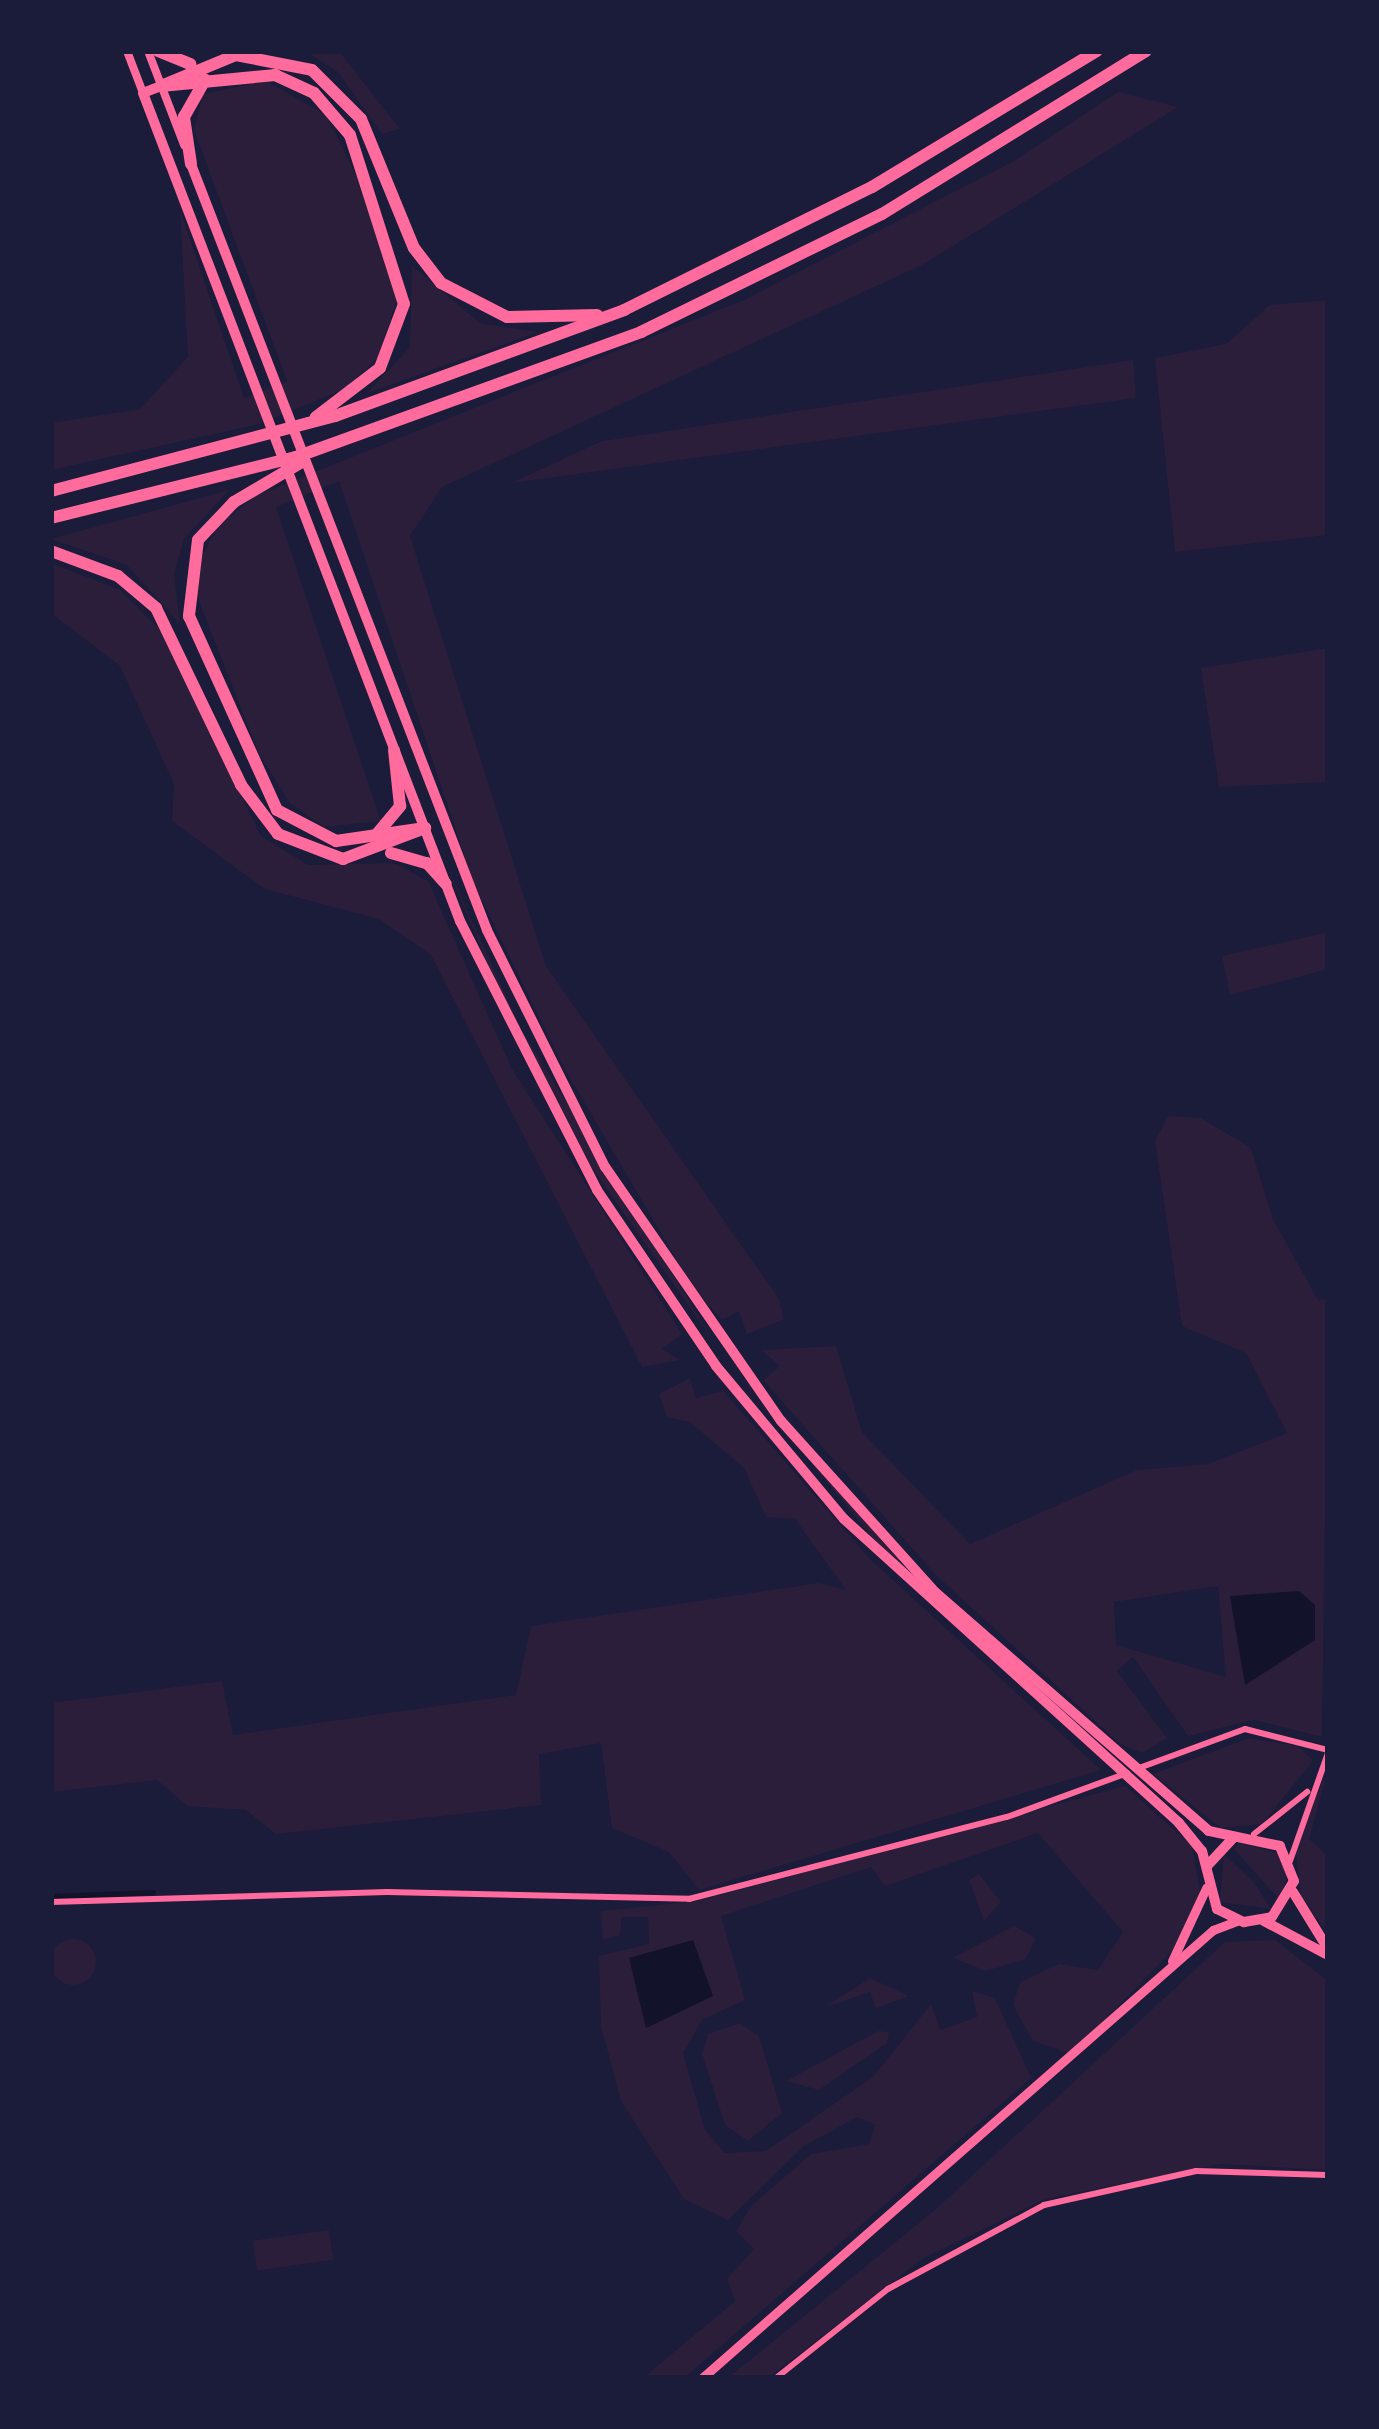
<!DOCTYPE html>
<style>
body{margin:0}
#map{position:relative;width:1379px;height:2429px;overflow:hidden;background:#1b1b3a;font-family:"Public Sans",sans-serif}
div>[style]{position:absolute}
.green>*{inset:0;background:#2a1e3b;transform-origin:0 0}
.round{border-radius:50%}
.water>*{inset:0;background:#12122b}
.stream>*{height:4.5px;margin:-2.25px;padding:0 2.25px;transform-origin:2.25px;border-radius:2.25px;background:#12122b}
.minor>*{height:6px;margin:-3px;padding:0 3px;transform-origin:3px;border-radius:3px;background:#ff6b9d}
.tertiary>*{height:8px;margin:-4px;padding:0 4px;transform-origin:4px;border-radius:4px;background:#ff6b9d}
.secondary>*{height:9px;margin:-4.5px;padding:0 4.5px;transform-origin:4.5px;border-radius:4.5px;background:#ff6b9d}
.primary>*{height:10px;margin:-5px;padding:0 5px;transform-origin:5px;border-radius:5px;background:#ff6b9d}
.motorway>*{height:12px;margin:-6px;padding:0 6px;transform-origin:6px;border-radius:6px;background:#ff6b9d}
span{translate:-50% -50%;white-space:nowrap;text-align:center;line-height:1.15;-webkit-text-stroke:10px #1b1b3a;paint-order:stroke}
.frame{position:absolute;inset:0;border:54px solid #1b1b3a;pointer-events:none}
</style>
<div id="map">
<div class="green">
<i style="clip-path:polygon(305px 51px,339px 51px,400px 129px,382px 134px,337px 71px)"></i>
<i style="clip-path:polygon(266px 81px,326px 115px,364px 191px,397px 299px,379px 357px,344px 389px,259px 424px,51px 470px,51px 423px,140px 409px,188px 357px,180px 210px,244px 398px,287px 381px,194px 130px,203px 94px)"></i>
<i style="clip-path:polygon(1118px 92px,1178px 107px,922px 265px,442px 487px,410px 536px,546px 966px,779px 1299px,784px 1319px,747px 1334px,739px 1311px,722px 1320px,692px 1286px,563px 1066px,474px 884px,339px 481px,276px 507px,381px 821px,324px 827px,290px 803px,260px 756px,196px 594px,199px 562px,218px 526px,255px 496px,744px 300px,1014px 161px)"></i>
<i style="clip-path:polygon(412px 266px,480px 323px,538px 332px,367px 393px,410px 347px)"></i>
<i style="clip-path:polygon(1328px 300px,1328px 535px,1175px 552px,1155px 358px,1226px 344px,1270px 305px)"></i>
<i style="clip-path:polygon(1133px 360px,1136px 398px,511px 483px,602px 441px)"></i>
<i style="clip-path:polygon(229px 490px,184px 539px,174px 573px,180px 624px,127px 565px,51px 539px)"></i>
<i style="clip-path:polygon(51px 563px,120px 590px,161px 631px,261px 836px,308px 865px,394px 863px,428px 881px,512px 1069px,682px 1334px,662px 1349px,680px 1360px,642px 1367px,431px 955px,379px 919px,265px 889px,172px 821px,174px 784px,120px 666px,51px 613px)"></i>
<i style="clip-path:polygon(1328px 648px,1328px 782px,1219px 787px,1201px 668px)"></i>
<i style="clip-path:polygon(437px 843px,521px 1029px,717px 1346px,587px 1161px,508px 1012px)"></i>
<i style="clip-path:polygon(1328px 932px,1328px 969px,1230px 995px,1222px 956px)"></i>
<i style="clip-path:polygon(evenodd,1168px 1116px,1201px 1118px,1251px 1148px,1273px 1219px,1318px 1300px,1328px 1298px,1322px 1737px,1254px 1720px,1188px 1736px,1133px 1657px,1117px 1671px,1167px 1738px,1142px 1753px,1120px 1744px,935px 1574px,763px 1380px,780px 1366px,761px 1350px,836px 1346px,862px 1432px,970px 1544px,1137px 1470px,1208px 1464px,1287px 1433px,1246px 1353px,1182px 1326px,1155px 1141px,1168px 1116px,1218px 1586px,1226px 1677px,1116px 1645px,1114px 1602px,1218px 1586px)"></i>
<i style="clip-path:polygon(727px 1360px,904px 1566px,1116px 1758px,891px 1560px)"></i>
<i style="clip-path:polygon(690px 1378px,696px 1398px,723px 1391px,871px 1560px,1101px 1770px,699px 1890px,669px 1852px,612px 1828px,601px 1743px,539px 1754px,541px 1805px,276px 1834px,246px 1810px,187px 1806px,157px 1780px,51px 1792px,51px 1703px,222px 1681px,233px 1735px,516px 1695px,531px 1626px,819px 1583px,846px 1590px,795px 1519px,766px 1517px,744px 1468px,690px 1422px,667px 1417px,659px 1394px)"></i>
<i style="clip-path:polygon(1249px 1738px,1298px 1746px,1313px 1761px,1262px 1824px,1221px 1828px,1153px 1774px)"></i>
<i style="clip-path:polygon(1328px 1770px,1309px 1839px,1328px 1856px,1328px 1934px,1301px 1896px,1295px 1845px)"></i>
<i style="clip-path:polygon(1125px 1786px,1192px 1846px,1201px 1897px,1173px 1950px,1071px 2054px,1033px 2041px,1013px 2005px,1020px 1982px,1059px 1964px,1098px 1970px,1123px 1932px,1038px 1833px,885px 1886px,871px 1867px,721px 1916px,745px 2000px,702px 2020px,683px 2053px,705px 2130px,725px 2153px,766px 2151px,874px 2076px,931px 2004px,940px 2030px,977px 2017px,972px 1991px,995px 1998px,1031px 2078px,684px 2378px,643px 2378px,735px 2301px,727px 2279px,754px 2249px,736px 2231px,751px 2206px,811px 2154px,869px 2144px,875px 2125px,857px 2117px,804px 2146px,728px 2220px,684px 2199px,621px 2101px,601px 2026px,599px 1956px,649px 1944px,648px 1917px,622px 1917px,620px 1935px,603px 1940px,601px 1911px,698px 1901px)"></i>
<i style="clip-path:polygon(1240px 1843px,1278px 1853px,1288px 1875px,1279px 1899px,1234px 1849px)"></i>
<i style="clip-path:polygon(1224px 1854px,1254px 1882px,1271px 1909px,1220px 1902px)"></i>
<i style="clip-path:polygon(979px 1874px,1001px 1902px,984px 1921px,969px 1880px)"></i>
<i style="clip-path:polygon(1014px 1926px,1036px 1938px,1026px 1959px,986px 1971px,953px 1958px)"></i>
<i class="round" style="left:50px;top:1939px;width:46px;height:46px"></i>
<i style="clip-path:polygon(1275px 1940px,1328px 1981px,1328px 2170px,1221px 2164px,1045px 2199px,922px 2259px,768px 2378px,728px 2378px,935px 2210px,1225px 1942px)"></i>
<i style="clip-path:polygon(870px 1978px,909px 1996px,876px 2008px,870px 1992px,825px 2007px)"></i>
<i style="clip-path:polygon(740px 2023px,759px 2036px,782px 2113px,748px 2141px,725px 2125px,702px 2054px,708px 2034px)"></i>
<i style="clip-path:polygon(878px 2031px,889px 2032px,887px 2043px,819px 2090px,786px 2081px)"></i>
<i style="left:329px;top:2230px;width:30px;height:77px;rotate:82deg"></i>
</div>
<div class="water">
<i style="clip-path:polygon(1299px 1591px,1315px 1605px,1315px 1640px,1245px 1685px,1230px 1596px)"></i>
<i style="clip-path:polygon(693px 1940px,713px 1996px,646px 2028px,629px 1958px)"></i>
</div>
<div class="stream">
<i style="left:51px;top:1896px;width:102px;rotate:-2.2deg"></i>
</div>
<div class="minor">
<i style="left:1139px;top:1768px;width:113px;rotate:-20.2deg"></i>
<i style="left:1245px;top:1729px;width:86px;rotate:14.2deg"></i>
<i style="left:1254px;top:1834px;width:68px;rotate:-38.4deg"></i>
<i style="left:1290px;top:1861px;width:114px;rotate:-70.6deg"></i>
<i style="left:51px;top:1902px;width:336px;rotate:-1.7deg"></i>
<i style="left:387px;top:1892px;width:302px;rotate:1.3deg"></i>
<i style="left:689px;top:1899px;width:328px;rotate:-14.5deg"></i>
<i style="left:1007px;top:1817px;width:128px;rotate:-20.1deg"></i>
<i style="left:776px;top:2378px;width:143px;rotate:-38.5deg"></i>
<i style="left:888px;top:2289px;width:177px;rotate:-28.3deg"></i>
<i style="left:1044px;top:2205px;width:156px;rotate:-12.6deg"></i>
<i style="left:1196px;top:2171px;width:132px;rotate:1.7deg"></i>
</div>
<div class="tertiary">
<i style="left:127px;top:51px;width:45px;rotate:69.1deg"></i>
<i style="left:148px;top:51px;width:101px;rotate:69deg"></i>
</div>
<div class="secondary">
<i style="left:1172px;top:1961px;width:81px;rotate:-65deg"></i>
<i style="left:702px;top:2378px;width:680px;rotate:-41.24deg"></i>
<i style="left:1213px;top:1930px;width:26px;rotate:-21deg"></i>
</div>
<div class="primary">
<i style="left:161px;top:86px;width:19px;rotate:159deg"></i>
<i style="left:143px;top:93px;width:887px;rotate:69.05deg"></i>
<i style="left:460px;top:921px;width:302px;rotate:63deg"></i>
<i style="left:597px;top:1190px;width:212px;rotate:55.9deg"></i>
<i style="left:716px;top:1366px;width:199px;rotate:50.1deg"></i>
<i style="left:844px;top:1519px;width:452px;rotate:42.2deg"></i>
<i style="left:1179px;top:1823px;width:36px;rotate:51deg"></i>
<i style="left:1202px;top:1851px;width:60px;rotate:75.5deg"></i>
<i style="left:1217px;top:1909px;width:30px;rotate:26deg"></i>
<i style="left:1244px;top:1922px;width:28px;rotate:-10deg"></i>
<i style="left:1272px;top:1917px;width:42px;rotate:-58.6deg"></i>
<i style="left:1294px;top:1881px;width:38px;rotate:-112deg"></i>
<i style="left:1280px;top:1846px;width:73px;rotate:-168.1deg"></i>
<i style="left:1209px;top:1831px;width:362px;rotate:-138.9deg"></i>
<i style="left:936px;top:1593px;width:232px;rotate:-132deg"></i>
<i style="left:781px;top:1421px;width:309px;rotate:-124.7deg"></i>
<i style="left:605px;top:1167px;width:265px;rotate:-116.5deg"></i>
<i style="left:487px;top:930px;width:821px;rotate:-111.13deg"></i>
<i style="left:1207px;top:1866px;width:40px;rotate:-47deg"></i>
<i style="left:1293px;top:1892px;width:67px;rotate:58.4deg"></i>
<i style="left:1264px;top:1921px;width:72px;rotate:28deg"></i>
</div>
<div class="motorway">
<i style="left:158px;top:51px;width:35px;rotate:22deg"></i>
<i style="left:161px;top:86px;width:81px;rotate:-22.5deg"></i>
<i style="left:236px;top:55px;width:77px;rotate:11.2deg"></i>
<i style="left:312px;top:70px;width:69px;rotate:45deg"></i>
<i style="left:361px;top:119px;width:139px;rotate:67.7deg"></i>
<i style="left:414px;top:248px;width:44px;rotate:52.4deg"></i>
<i style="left:441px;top:283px;width:74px;rotate:27.3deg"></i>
<i style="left:507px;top:317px;width:90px;rotate:-1.3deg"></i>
<i style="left:161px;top:86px;width:115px;rotate:-5.5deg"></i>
<i style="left:275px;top:75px;width:43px;rotate:24.8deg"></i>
<i style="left:314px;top:93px;width:55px;rotate:49.4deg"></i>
<i style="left:350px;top:135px;width:177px;rotate:72.3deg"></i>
<i style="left:404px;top:304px;width:68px;rotate:110.6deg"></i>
<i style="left:380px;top:368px;width:81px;rotate:142.6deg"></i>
<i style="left:191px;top:164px;width:48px;rotate:-98.5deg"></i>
<i style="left:184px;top:117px;width:43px;rotate:-60.4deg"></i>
<i style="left:300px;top:463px;width:77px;rotate:149.4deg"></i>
<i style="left:234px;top:502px;width:52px;rotate:133.5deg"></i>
<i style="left:198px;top:540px;width:77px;rotate:96.8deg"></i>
<i style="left:189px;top:616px;width:213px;rotate:65.6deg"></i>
<i style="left:277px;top:810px;width:67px;rotate:27.7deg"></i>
<i style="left:336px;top:841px;width:90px;rotate:-8.3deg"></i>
<i style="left:51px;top:491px;width:294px;rotate:-14.8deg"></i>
<i style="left:335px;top:416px;width:308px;rotate:-20.1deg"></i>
<i style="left:624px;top:310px;width:277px;rotate:-26.4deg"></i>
<i style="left:872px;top:187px;width:263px;rotate:-31.2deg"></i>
<i style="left:51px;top:518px;width:252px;rotate:-14deg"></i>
<i style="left:296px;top:457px;width:367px;rotate:-19.9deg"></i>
<i style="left:641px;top:332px;width:268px;rotate:-26.1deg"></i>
<i style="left:882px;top:214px;width:310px;rotate:-31.7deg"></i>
<i style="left:51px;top:551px;width:72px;rotate:20.5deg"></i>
<i style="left:118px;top:576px;width:50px;rotate:40.1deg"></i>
<i style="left:156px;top:608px;width:196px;rotate:64.3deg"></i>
<i style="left:241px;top:785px;width:61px;rotate:52.9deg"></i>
<i style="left:278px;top:834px;width:70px;rotate:21deg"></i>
<i style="left:343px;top:859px;width:88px;rotate:-20.7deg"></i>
<i style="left:376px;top:835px;width:38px;rotate:-50deg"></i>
<i style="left:400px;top:806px;width:56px;rotate:-96.1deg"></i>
<i style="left:391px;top:853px;width:37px;rotate:16deg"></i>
<i style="left:427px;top:863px;width:28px;rotate:48deg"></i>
</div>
<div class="frame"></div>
</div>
